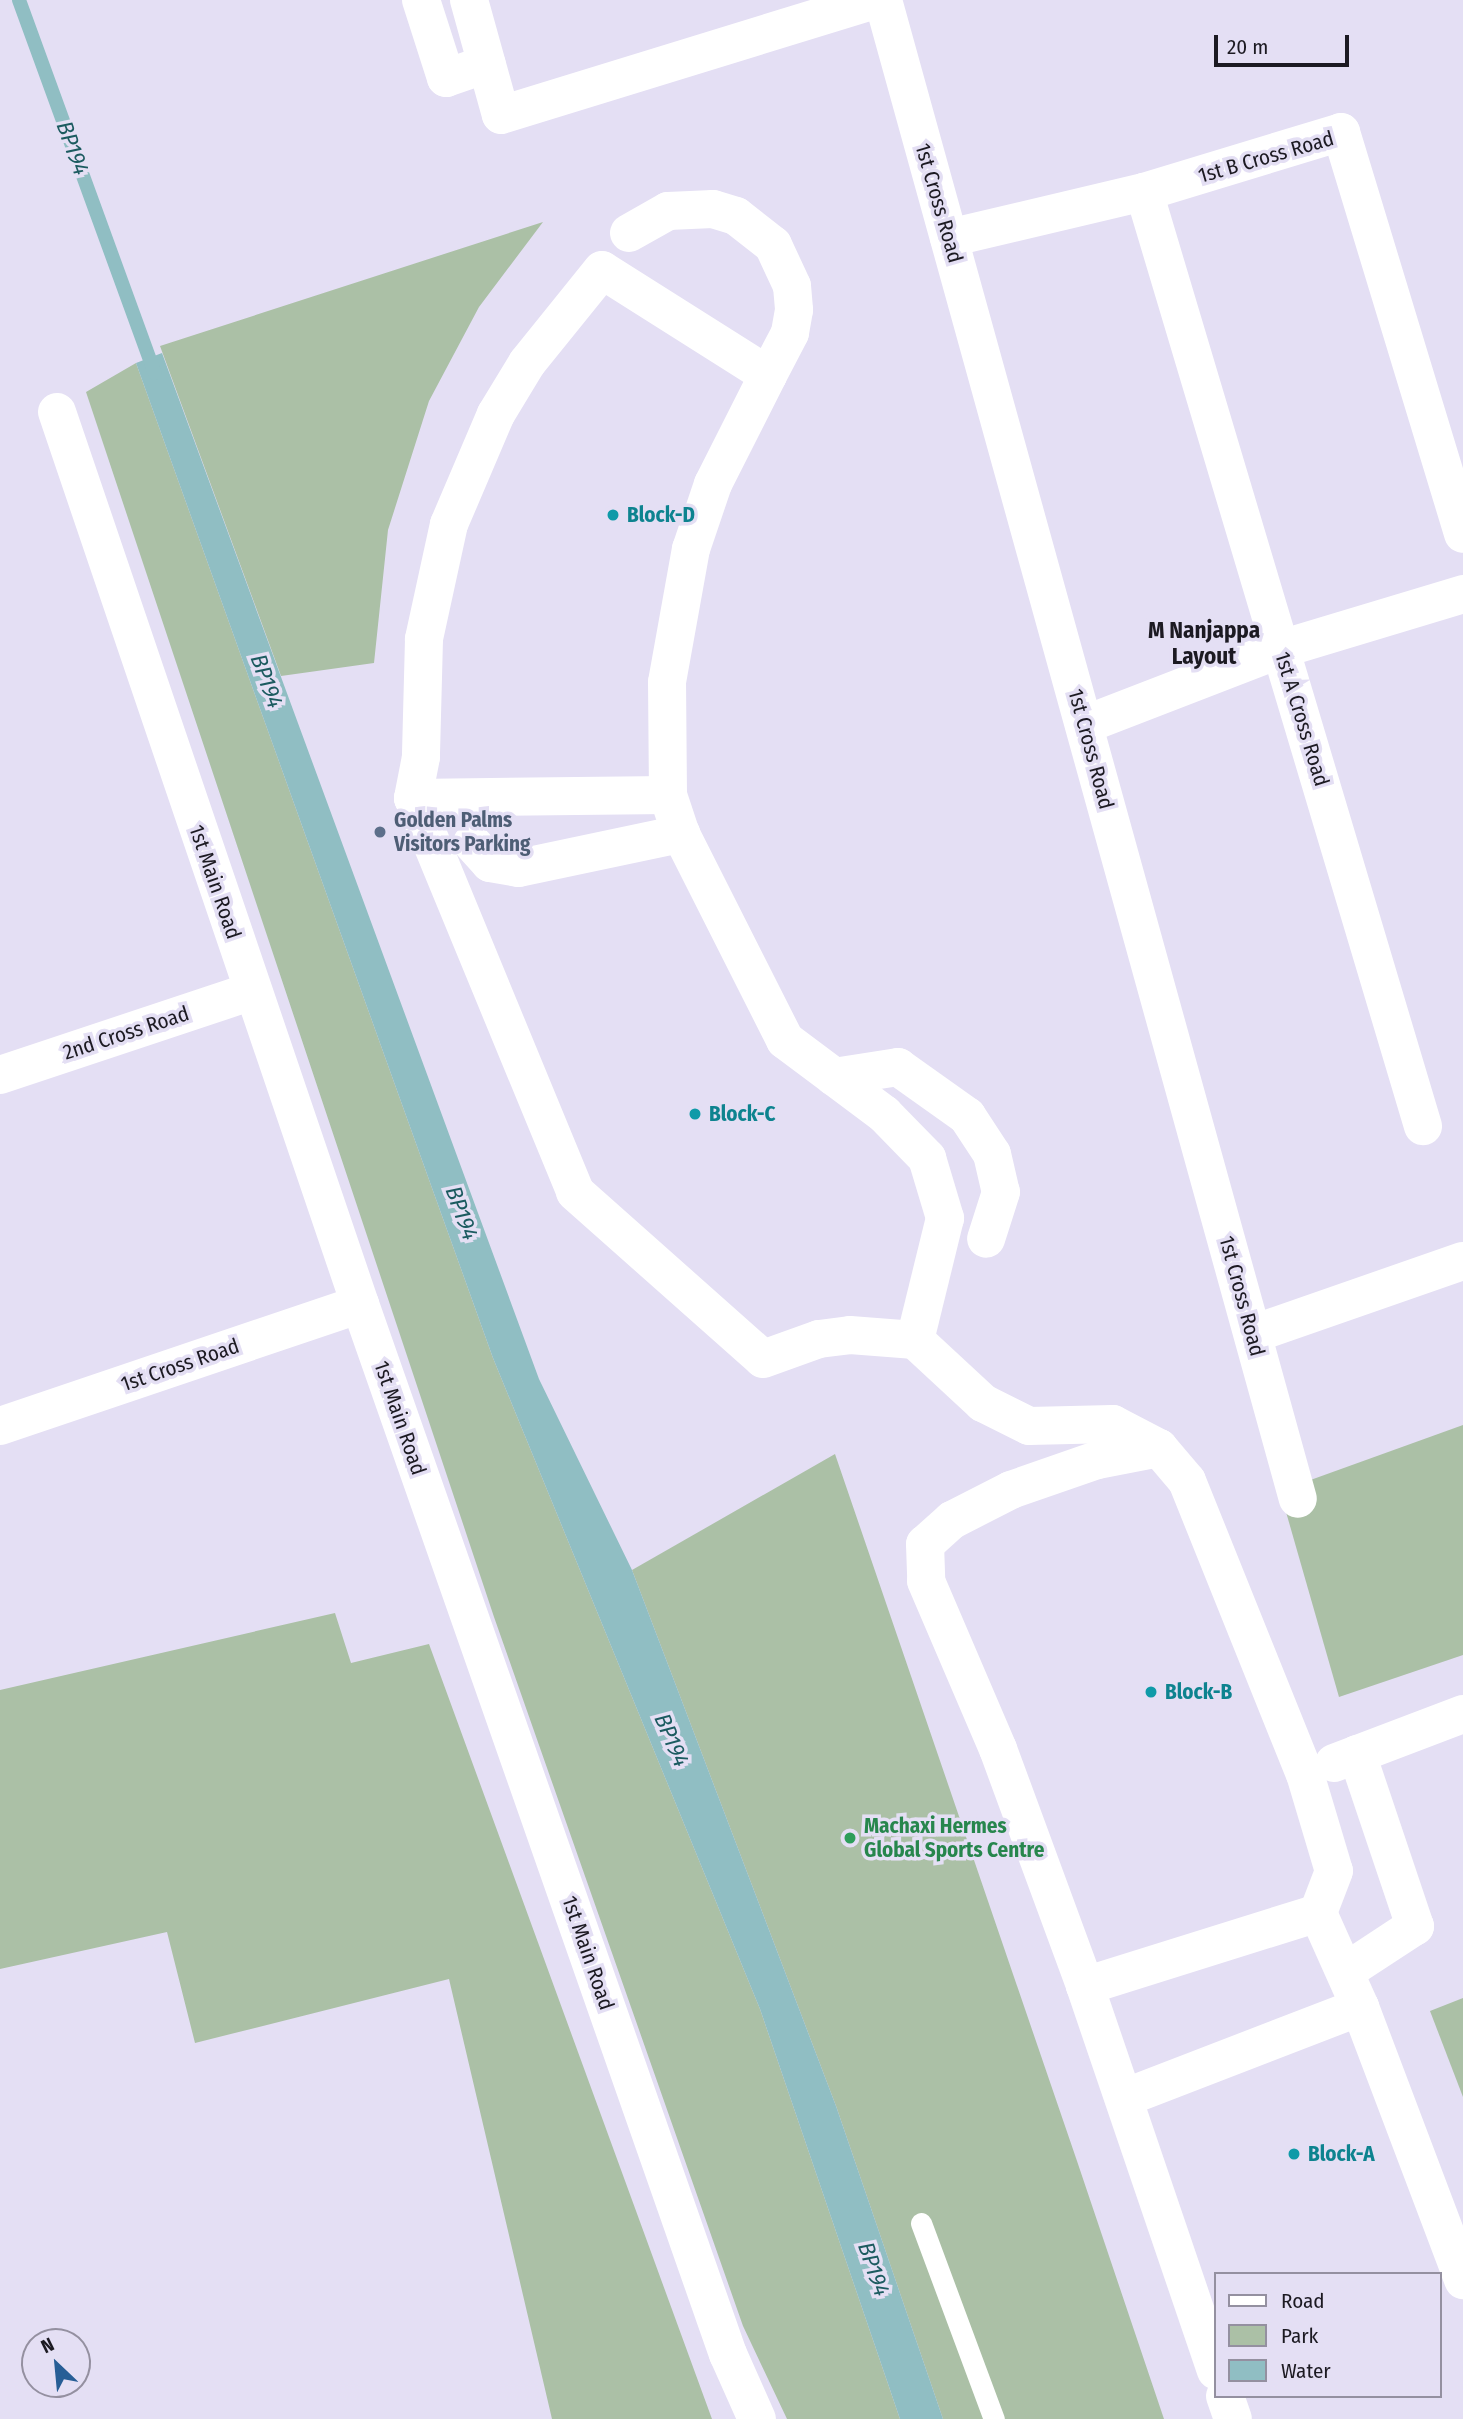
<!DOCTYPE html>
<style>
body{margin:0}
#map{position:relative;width:1463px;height:2419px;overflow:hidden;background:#e4dff4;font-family:"Fira Sans Condensed",sans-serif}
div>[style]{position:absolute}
.green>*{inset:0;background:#abc0a6}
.water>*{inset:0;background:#90bec3}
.stream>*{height:14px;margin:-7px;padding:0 7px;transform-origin:7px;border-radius:7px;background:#90bec3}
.service>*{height:21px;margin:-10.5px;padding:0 10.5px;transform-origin:10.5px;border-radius:10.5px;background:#fff}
.minor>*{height:38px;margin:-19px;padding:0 19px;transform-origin:19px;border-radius:19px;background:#fff}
.dots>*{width:19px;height:19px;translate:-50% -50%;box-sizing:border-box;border:4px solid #e4dff4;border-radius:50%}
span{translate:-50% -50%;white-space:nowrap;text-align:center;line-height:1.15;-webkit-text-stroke:7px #e4dff4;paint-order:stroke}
.street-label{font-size:21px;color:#1c1a22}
.culture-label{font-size:21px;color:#0d838f;font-weight:700}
.left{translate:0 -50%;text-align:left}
.service-label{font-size:21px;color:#4e5e75;font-weight:700}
.leisure-label{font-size:21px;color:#27864d;font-weight:700}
.water-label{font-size:23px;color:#1c5b60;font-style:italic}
.neighbourhood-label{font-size:23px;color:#1c1a22;font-weight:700}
.legend{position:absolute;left:1214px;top:2272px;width:228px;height:126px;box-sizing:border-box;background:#e4dff4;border:2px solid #9490a0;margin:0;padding:9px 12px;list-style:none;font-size:21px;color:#1c1a22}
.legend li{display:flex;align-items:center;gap:14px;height:35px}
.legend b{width:35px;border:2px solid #9490a0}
.north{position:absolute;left:21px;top:2328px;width:70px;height:70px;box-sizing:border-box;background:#e4dff4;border:2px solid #9490a0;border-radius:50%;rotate:334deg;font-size:19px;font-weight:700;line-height:28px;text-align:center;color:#1c1a22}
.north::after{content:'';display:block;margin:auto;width:24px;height:32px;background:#275e96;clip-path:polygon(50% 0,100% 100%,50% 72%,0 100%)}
.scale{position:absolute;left:1214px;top:35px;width:135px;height:32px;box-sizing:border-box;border:4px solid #1c1a22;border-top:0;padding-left:9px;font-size:21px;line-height:24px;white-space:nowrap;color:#1c1a22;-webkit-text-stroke:5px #e4dff4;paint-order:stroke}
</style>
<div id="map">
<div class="green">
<i style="clip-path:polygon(543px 222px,479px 307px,429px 401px,388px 530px,374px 663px,281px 676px,160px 346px)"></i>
<i style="clip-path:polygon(136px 363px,493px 1358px,760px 2009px,900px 2419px,787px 2419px,743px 2326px,494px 1617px,86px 392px)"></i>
<i style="clip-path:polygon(1463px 1425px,1463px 1655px,1339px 1697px,1280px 1491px)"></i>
<i style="clip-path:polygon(835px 1454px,1077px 2161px,1164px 2419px,943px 2419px,836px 2106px,632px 1570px)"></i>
<i style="clip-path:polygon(335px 1613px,351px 1663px,429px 1644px,712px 2419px,552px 2419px,449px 1979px,195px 2043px,167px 1932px,0 1969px,0 1690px)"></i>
<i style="clip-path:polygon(1463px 1998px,1463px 2097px,1430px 2011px)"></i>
</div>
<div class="water">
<i style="clip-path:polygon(162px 353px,539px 1379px,632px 1570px,836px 2106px,943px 2419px,900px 2419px,760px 2009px,493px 1358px,136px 363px)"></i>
</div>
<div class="stream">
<i style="left:19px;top:0;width:397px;rotate:70deg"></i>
</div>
<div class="service">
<i style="left:921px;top:2223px;width:209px;rotate:69.6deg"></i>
</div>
<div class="minor">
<i style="left:421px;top:0;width:82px;rotate:72.2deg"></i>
<i style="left:446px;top:78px;width:43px;rotate:-18.9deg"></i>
<i style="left:469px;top:0;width:119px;rotate:74.5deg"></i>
<i style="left:501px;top:115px;width:390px;rotate:-17.1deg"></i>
<i style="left:883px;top:0;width:1555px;rotate:74.53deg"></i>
<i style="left:1144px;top:192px;width:975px;rotate:73.37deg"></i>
<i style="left:629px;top:233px;width:45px;rotate:-29.4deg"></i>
<i style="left:668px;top:211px;width:45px;rotate:-2.5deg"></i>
<i style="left:713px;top:209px;width:24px;rotate:17deg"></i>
<i style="left:736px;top:216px;width:47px;rotate:38.1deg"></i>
<i style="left:773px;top:245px;width:45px;rotate:65.1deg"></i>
<i style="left:792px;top:286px;width:24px;rotate:85deg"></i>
<i style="left:794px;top:310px;width:23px;rotate:100deg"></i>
<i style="left:790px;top:333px;width:47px;rotate:117.6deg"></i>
<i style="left:949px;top:238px;width:200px;rotate:-13.3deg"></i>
<i style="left:1144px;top:192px;width:206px;rotate:-16.9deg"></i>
<i style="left:1341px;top:132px;width:420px;rotate:73.1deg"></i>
<i style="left:57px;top:412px;width:942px;rotate:71.24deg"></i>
<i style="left:360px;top:1304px;width:1113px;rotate:70.69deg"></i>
<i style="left:728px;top:2354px;width:71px;rotate:66deg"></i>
<i style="left:1084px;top:725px;width:211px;rotate:-21.1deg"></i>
<i style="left:1281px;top:649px;width:190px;rotate:-16.8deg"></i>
<i style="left:668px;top:795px;width:113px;rotate:-90.5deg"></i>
<i style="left:667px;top:682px;width:135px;rotate:-79.8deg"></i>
<i style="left:691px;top:549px;width:69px;rotate:-71.3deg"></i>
<i style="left:713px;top:484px;width:122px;rotate:-63.2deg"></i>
<i style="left:768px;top:375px;width:196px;rotate:-147.7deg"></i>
<i style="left:602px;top:270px;width:119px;rotate:128.9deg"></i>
<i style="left:527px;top:363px;width:60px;rotate:121.3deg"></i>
<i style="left:496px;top:414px;width:120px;rotate:113.1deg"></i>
<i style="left:449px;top:524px;width:118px;rotate:102.3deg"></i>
<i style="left:424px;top:639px;width:118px;rotate:91.5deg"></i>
<i style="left:421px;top:757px;width:42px;rotate:101deg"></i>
<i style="left:413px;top:798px;width:426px;rotate:67.6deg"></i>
<i style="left:575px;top:1192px;width:251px;rotate:41.6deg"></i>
<i style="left:763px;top:1359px;width:59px;rotate:-19.7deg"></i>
<i style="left:819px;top:1339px;width:31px;rotate:-7deg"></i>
<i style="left:850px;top:1335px;width:65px;rotate:4.4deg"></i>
<i style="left:915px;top:1340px;width:93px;rotate:42.8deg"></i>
<i style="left:983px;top:1403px;width:51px;rotate:26.6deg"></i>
<i style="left:1029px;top:1426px;width:84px;rotate:-1.4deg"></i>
<i style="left:1113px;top:1424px;width:52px;rotate:27.6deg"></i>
<i style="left:1159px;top:1448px;width:43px;rotate:49.7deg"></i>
<i style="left:1187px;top:1481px;width:316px;rotate:68.1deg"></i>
<i style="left:1305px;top:1774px;width:101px;rotate:73.4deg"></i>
<i style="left:1334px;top:1871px;width:45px;rotate:110.9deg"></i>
<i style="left:1318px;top:1913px;width:103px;rotate:65.9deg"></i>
<i style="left:1360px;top:2007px;width:292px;rotate:69.3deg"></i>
<i style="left:413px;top:798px;width:255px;rotate:-0.7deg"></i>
<i style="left:668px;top:795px;width:41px;rotate:71.6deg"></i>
<i style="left:681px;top:834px;width:231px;rotate:63.2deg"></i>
<i style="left:785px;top:1040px;width:124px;rotate:36.8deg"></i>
<i style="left:884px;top:1114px;width:62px;rotate:45.7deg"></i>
<i style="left:927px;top:1158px;width:63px;rotate:73.3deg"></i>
<i style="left:945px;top:1218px;width:126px;rotate:103.8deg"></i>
<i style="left:472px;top:843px;width:27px;rotate:48deg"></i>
<i style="left:490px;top:863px;width:29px;rotate:10deg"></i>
<i style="left:519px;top:868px;width:166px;rotate:-11.9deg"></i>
<i style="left:0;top:1075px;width:266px;rotate:-18.4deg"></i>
<i style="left:834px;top:1077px;width:65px;rotate:-8.9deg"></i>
<i style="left:898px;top:1067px;width:85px;rotate:35.4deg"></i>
<i style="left:967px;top:1116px;width:45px;rotate:56.7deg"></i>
<i style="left:992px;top:1154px;width:39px;rotate:77deg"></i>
<i style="left:1001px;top:1192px;width:49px;rotate:107.7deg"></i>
<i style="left:1253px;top:1334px;width:222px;rotate:-19.2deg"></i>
<i style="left:0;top:1426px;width:380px;rotate:-18.7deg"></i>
<i style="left:1159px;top:1448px;width:63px;rotate:169deg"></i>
<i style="left:1097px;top:1460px;width:91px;rotate:160.8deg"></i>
<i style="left:1011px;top:1490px;width:66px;rotate:153deg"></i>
<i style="left:952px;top:1520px;width:36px;rotate:138deg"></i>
<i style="left:925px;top:1544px;width:37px;rotate:88deg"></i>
<i style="left:926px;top:1581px;width:183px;rotate:66.8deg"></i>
<i style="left:998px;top:1749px;width:252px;rotate:69.8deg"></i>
<i style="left:1085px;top:1986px;width:406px;rotate:71.2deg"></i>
<i style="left:1357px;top:1754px;width:182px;rotate:71.4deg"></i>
<i style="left:1415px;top:1926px;width:69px;rotate:146.8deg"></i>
<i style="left:1334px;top:1763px;width:138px;rotate:-20.8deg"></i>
<i style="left:1085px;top:1986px;width:244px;rotate:-17.4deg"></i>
<i style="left:1124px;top:2098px;width:253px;rotate:-21.1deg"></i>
<i style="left:1225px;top:2396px;width:24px;rotate:71deg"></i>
</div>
<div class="dots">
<i style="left:613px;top:515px;background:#0f9aa8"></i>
<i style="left:380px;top:832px;background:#5c6f8a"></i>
<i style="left:695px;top:1114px;background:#0f9aa8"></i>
<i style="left:1151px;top:1692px;background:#0f9aa8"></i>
<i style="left:850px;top:1838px;background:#2e9e5b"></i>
<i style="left:1294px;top:2154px;background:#0f9aa8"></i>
</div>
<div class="street-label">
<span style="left:1266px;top:157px;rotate:-16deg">1st B Cross Road</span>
<span style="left:939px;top:203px;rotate:74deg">1st Cross Road</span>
<span style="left:1302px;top:719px;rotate:73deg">1st A Cross Road</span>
<span style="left:1091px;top:749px;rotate:75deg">1st Cross Road</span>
<span style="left:215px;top:882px;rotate:71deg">1st Main Road</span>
<span style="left:126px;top:1033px;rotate:-18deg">2nd Cross Road</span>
<span style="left:1242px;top:1296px;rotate:75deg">1st Cross Road</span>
<span style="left:180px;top:1365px;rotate:-19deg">1st Cross Road</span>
<span style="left:400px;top:1418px;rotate:71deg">1st Main Road</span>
<span style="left:588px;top:1953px;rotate:71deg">1st Main Road</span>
</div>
<div class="culture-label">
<span class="left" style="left:627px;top:515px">Block-D</span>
<span class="left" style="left:709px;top:1114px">Block-C</span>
<span class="left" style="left:1165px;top:1692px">Block-B</span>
<span class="left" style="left:1308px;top:2154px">Block-A</span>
</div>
<div class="service-label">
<span class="left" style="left:394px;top:832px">Golden Palms<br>Visitors Parking</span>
</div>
<div class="leisure-label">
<span class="left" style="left:864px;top:1838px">Machaxi Hermes<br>Global Sports Centre</span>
</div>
<div class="water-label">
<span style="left:73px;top:148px;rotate:70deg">BP194</span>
<span style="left:267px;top:681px;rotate:70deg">BP194</span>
<span style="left:462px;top:1213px;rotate:70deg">BP194</span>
<span style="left:672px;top:1740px;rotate:67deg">BP194</span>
<span style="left:874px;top:2269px;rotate:71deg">BP194</span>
</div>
<div class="neighbourhood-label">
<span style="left:1204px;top:643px">M Nanjappa<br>Layout</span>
</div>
<ul class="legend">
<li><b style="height:9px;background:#fff"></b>Road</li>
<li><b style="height:19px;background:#abc0a6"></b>Park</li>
<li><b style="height:19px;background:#90bec3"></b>Water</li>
</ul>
<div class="north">N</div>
<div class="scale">20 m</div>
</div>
